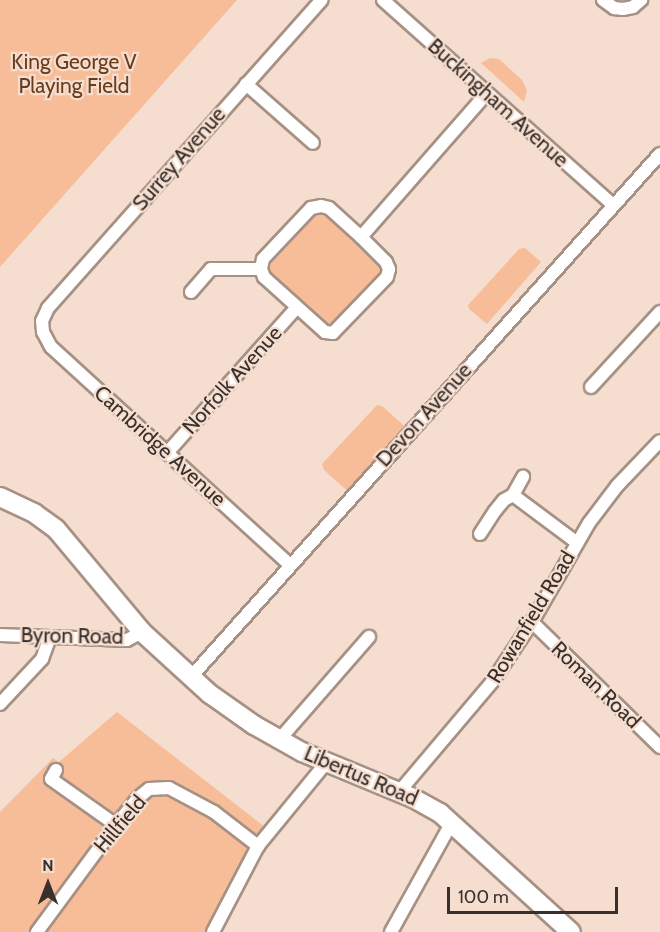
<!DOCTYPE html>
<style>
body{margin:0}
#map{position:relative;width:660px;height:932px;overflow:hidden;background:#f5ded0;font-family:Cabin,sans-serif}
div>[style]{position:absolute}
.green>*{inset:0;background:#f7bd98}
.roads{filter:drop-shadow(2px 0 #a69184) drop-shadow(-2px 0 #a69184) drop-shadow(0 2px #a69184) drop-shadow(0 -2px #a69184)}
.street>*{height:12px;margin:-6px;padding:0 6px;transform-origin:6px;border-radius:6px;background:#fff}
.secondary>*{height:18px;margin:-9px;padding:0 9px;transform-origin:9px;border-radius:9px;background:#fff}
span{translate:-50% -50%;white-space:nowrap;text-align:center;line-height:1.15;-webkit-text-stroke:4.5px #f5ded0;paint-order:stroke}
.park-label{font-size:21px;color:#6b3c1a}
.street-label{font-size:21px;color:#39302b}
.north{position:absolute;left:18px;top:854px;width:60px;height:60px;-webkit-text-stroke:4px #f5ded0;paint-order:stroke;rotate:0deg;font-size:16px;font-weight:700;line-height:24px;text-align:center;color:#39302b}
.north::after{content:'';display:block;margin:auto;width:21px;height:27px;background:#39302b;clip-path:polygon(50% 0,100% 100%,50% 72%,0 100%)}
.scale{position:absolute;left:447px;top:887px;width:171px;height:27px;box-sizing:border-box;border:3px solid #39302b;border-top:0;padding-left:8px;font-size:18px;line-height:21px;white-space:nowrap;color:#39302b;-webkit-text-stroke:4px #f5ded0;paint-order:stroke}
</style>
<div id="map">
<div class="green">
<i style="clip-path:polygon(0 0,237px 0,0 267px)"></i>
<i style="clip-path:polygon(490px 58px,499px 59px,522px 80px,527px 90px,524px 102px,481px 63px)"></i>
<i style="clip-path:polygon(319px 212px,326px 212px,382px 264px,383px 271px,381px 277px,337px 326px,328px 328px,267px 276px,267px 262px,312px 213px)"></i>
<i style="clip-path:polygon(525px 248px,541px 262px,487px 324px,469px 309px,468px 305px,519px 249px)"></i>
<i style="clip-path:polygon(377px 405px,382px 406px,410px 431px,352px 495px,324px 470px,322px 464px)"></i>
<i style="clip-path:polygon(117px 712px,270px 831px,213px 932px,0 932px,0 812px,53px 758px,59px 762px)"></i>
</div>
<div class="roads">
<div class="street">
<i style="left:383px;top:0;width:308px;rotate:41.7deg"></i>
<i style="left:603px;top:0;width:14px;rotate:36deg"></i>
<i style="left:614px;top:8px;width:9px;rotate:6deg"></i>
<i style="left:623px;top:9px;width:10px;rotate:-11deg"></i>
<i style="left:633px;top:7px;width:11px;rotate:-41deg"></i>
<i style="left:246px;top:84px;width:89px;rotate:41.4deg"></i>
<i style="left:321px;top:206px;width:8px;rotate:14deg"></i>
<i style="left:329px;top:208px;width:43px;rotate:42.2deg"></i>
<i style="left:361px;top:237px;width:35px;rotate:45deg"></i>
<i style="left:386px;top:262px;width:8px;rotate:67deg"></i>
<i style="left:389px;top:269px;width:8px;rotate:104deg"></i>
<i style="left:387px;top:277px;width:78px;rotate:134deg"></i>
<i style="left:333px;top:333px;width:8px;rotate:-173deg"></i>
<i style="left:325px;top:332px;width:82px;rotate:-138deg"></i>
<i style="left:264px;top:277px;width:9px;rotate:-111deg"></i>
<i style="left:261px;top:269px;width:10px;rotate:-79deg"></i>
<i style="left:263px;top:259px;width:70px;rotate:-46.7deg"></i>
<i style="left:311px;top:208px;width:10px;rotate:-11deg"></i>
<i style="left:361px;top:237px;width:190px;rotate:-48.8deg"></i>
<i style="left:191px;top:292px;width:30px;rotate:-49deg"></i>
<i style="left:211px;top:269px;width:50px"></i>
<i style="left:591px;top:387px;width:102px;rotate:-47.4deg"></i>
<i style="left:167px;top:453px;width:195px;rotate:-48.3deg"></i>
<i style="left:513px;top:495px;width:21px;rotate:-61deg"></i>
<i style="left:480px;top:534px;width:27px;rotate:-57deg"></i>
<i style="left:495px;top:511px;width:14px;rotate:-51deg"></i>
<i style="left:504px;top:500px;width:10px;rotate:-29deg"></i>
<i style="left:513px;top:495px;width:79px;rotate:36.7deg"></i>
<i style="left:290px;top:565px;width:323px;rotate:-137.6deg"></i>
<i style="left:51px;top:347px;width:17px;rotate:-118deg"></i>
<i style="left:43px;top:332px;width:11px;rotate:-95deg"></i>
<i style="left:42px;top:321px;width:14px;rotate:-65deg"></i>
<i style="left:48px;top:308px;width:412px;rotate:-48.4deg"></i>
<i style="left:532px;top:622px;width:179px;rotate:44.3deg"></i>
<i style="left:0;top:635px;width:127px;rotate:2.3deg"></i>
<i style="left:127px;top:640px;width:17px;rotate:-28deg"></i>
<i style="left:190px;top:678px;width:704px;rotate:-48.11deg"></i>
<i style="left:0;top:704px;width:62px;rotate:-47deg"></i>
<i style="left:42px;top:659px;width:23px;rotate:-70deg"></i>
<i style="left:279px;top:740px;width:137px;rotate:-48.9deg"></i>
<i style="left:56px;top:770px;width:10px;rotate:119deg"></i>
<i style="left:51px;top:779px;width:80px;rotate:35.3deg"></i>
<i style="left:399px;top:792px;width:144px;rotate:-49.8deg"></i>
<i style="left:492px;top:682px;width:72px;rotate:-56.3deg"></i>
<i style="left:532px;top:622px;width:114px;rotate:-60.1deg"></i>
<i style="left:589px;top:523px;width:46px;rotate:-52.9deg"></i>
<i style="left:617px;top:486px;width:62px;rotate:-46.3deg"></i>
<i style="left:37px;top:932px;width:133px;rotate:-53.6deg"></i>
<i style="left:116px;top:825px;width:35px;rotate:-51deg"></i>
<i style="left:138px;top:798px;width:14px;rotate:-39deg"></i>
<i style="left:149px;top:789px;width:20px;rotate:-3deg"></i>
<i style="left:169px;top:788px;width:51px;rotate:28.1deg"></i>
<i style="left:214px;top:812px;width:56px;rotate:37.7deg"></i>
<i style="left:213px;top:932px;width:97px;rotate:-62.4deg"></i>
<i style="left:258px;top:846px;width:107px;rotate:-50.7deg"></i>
<i style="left:391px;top:932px;width:126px;rotate:-61deg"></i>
</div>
<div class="secondary">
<i style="left:0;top:497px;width:38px;rotate:25deg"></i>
<i style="left:34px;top:513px;width:27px;rotate:36deg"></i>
<i style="left:56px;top:529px;width:134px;rotate:50.1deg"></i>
<i style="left:142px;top:632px;width:92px;rotate:42.4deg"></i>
<i style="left:210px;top:694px;width:54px;rotate:35.2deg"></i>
<i style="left:254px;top:725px;width:55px;rotate:29.4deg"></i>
<i style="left:302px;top:752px;width:120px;rotate:22.5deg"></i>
<i style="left:413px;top:798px;width:31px;rotate:29deg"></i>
<i style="left:440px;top:813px;width:177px;rotate:42.3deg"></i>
</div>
</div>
<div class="park-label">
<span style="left:74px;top:74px">King George V<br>Playing Field</span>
</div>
<div class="street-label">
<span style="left:498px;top:103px;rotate:42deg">Buckingham Avenue</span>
<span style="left:179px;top:159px;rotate:-49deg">Surrey Avenue</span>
<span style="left:232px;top:380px;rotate:-48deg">Norfolk Avenue</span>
<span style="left:424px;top:415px;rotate:-48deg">Devon Avenue</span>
<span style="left:160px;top:446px;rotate:42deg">Cambridge Avenue</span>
<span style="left:531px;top:617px;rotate:-59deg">Rowanfield Road</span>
<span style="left:72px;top:636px;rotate:1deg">Byron Road</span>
<span style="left:596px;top:685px;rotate:44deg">Roman Road</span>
<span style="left:361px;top:776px;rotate:23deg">Libertus Road</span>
<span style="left:120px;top:824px;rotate:-50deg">Hillfield</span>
</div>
<div class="north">N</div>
<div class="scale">100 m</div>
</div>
